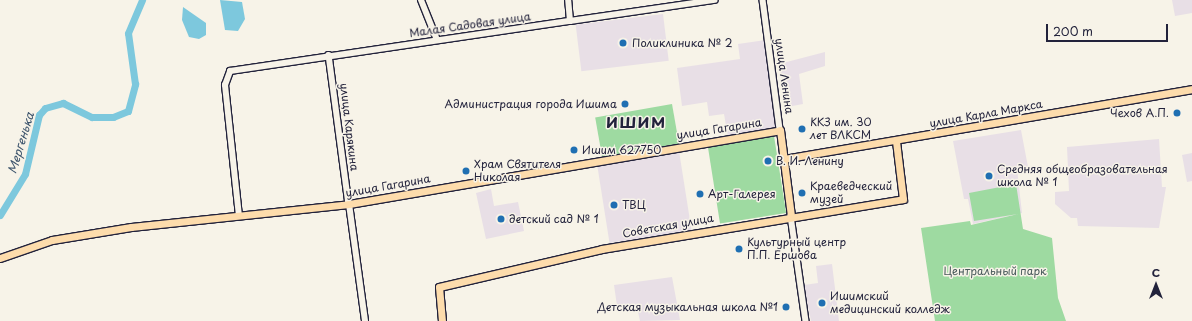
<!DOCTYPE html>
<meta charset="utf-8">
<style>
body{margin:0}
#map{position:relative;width:1192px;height:321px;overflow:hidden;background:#f7f3e8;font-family:"Playpen Sans",sans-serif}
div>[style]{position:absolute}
.built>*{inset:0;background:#e8dfe6;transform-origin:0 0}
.green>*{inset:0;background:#9edaa1;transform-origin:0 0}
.water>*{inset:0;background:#7dc8dd}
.river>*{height:7px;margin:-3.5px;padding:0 3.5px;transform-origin:3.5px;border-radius:3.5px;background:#7dc8dd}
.roads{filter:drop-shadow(1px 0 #22223b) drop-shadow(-1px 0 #22223b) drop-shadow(0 1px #22223b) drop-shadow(0 -1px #22223b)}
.tertiary>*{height:5.5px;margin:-2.75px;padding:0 2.75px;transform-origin:2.75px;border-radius:2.75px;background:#f7f3e8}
.secondary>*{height:6px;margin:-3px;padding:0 3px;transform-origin:3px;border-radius:3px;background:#f7f3e8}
.primary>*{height:7px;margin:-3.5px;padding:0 3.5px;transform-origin:3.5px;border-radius:3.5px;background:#fddcac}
.dots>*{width:11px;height:11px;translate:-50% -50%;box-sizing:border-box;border:2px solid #f7f3e8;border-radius:50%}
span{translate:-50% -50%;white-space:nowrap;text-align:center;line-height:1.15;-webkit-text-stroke:3px #f7f3e8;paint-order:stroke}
.street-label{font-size:11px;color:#22223b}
.poi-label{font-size:11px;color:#22223b}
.left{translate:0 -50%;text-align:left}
.right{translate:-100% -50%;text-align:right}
.park-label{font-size:11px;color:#47595a}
.water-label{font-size:12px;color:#3d546c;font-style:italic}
.district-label{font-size:15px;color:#22223b;font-weight:700;letter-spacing:1px}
.north{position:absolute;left:1136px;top:265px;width:40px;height:40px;-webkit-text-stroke:3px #f7f3e8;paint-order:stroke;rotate:0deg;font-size:11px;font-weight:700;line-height:16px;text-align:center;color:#22223b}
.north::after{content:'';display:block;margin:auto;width:14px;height:18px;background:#22223b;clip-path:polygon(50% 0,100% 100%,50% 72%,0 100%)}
.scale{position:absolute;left:1046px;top:24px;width:122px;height:18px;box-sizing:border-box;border:2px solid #22223b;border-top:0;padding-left:5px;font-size:12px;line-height:14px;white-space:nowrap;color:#22223b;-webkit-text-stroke:3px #f7f3e8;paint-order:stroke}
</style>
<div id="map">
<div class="built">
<i style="clip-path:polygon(1172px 0,1192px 0,1192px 13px,1175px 16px)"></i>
<i style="left:663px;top:14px;width:47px;height:88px;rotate:83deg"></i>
<i style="clip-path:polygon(765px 40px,777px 129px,728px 137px,724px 114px,709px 116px,707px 102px,682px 106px,677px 68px,740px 59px,738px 44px)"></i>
<i style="clip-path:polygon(825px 52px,825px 66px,799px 74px,803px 104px,787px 107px,779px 64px)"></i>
<i style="clip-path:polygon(1021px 130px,1028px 167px,1017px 169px,1022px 213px,973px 224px,968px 199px,964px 199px,953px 141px)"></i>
<i style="clip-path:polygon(1159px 139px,1162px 187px,1166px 187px,1159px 228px,1078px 226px,1077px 218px,1071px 218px,1055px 204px,1055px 192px,1069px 191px,1067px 147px)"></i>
<i style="left:679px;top:151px;width:80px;height:83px;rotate:81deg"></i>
<i style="clip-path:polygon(1192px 153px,1192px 181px,1187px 182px,1182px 155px)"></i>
<i style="clip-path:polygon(491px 189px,494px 206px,518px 202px,524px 231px,486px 239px,476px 193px)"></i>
<i style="clip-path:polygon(832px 264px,839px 321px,811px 321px,804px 285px,818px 283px,816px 266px)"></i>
<i style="clip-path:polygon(672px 277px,680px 320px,640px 321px,637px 307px,617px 306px,614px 285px)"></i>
</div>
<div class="green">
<i style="left:672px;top:104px;width:40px;height:78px;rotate:80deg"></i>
<i style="left:774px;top:136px;width:78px;height:67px;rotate:81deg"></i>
<i style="clip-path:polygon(1016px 184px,1023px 229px,1052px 238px,1058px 298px,1066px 321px,935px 321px,921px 228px,970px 221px,971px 225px,1018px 214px,974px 221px,969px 193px)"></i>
</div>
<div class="water">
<i style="clip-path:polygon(220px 0,242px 2px,245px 19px,238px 31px,225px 30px)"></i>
<i style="clip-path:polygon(183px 7px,206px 23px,206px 35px,199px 39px,189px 37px,182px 20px)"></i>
</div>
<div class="river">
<i style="left:0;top:215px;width:48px;rotate:-58.6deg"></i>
<i style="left:25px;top:174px;width:61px;rotate:-76.7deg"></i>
<i style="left:39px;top:115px;width:9px;rotate:-49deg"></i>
<i style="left:45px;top:108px;width:19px;rotate:-16deg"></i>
<i style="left:63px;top:103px;width:32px;rotate:26deg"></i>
<i style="left:92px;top:117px;width:21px"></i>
<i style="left:113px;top:117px;width:16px;rotate:-22deg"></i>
<i style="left:128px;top:111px;width:28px;rotate:-75deg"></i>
<i style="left:135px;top:84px;width:51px;rotate:-97.8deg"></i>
<i style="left:128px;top:33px;width:36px;rotate:-67deg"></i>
</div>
<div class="roads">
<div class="tertiary">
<i style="left:763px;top:0;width:131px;rotate:82.5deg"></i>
<i style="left:570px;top:21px;width:146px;rotate:-8.3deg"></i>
<i style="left:329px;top:55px;width:150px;rotate:82.4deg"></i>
<i style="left:791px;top:216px;width:106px;rotate:81.9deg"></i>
</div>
<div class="secondary">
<i style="left:421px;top:0;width:43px;rotate:68.2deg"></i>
<i style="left:349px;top:204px;width:118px;rotate:82.2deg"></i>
<i style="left:239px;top:216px;width:132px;rotate:-96.1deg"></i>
<i style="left:225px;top:85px;width:15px;rotate:-70deg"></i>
<i style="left:230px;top:71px;width:344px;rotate:-8.4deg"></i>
<i style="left:570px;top:21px;width:21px;rotate:-95deg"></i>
</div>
<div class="primary">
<i style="left:783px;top:159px;width:415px;rotate:-9.7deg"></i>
<i style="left:0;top:258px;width:55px;rotate:-19.1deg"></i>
<i style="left:52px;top:240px;width:80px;rotate:-9.3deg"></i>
<i style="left:131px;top:227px;width:219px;rotate:-6deg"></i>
<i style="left:349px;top:204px;width:437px;rotate:-9.7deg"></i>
<i style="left:780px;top:130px;width:87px;rotate:82.7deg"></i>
<i style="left:442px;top:321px;width:34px;rotate:-95deg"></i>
<i style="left:439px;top:287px;width:167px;rotate:-13.1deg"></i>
<i style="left:602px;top:249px;width:305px;rotate:-9.4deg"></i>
<i style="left:903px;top:199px;width:58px;rotate:-96.9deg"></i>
</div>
</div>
<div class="dots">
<i style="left:623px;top:43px;background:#1f6fb2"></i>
<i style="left:625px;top:104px;background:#1f6fb2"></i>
<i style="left:1177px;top:113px;background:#1f6fb2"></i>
<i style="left:802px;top:129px;background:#1f6fb2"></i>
<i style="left:574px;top:150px;background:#1f6fb2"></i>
<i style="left:768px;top:161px;background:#1f6fb2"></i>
<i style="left:466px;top:171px;background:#1f6fb2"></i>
<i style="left:989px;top:176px;background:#1f6fb2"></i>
<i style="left:802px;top:193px;background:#1f6fb2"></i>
<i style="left:700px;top:194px;background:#1f6fb2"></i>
<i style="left:614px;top:205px;background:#1f6fb2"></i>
<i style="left:501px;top:219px;background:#1f6fb2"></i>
<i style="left:739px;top:249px;background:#1f6fb2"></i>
<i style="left:822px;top:303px;background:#1f6fb2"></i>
<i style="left:786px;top:307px;background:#1f6fb2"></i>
</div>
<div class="street-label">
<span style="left:470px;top:25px;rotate:-8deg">Малая Садовая улица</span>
<span style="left:784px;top:76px;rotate:82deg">улица Ленина</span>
<span style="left:986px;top:114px;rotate:-10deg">улица Карла Маркса</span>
<span style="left:349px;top:127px;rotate:83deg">улица Карякина</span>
<span style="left:719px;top:129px;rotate:-9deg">улица Гагарина</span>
<span style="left:388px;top:186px;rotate:-10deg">улица Гагарина</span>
<span style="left:668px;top:226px;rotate:-10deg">Советская улица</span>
</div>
<div class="poi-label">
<span class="left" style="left:632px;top:43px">Поликлиника № 2</span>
<span class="right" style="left:617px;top:104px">Администрация города Ишима</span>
<span class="right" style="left:1169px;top:113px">Чехов А.П.</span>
<span class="left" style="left:810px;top:129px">ККЗ им. 30<br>лет ВЛКСМ</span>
<span class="left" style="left:582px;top:150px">Ишим 627750</span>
<span class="left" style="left:776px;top:161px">В. И. Ленину</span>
<span class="left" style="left:474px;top:171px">Храм Святителя<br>Николая</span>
<span class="left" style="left:997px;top:176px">Средняя общеобразовательная<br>школа № 1</span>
<span class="left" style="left:810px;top:193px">Краеведческий<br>музей</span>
<span class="left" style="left:708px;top:194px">Арт-Галерея</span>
<span class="left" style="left:622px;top:205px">ТВЦ</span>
<span class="left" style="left:509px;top:219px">детский сад № 1</span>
<span class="left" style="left:747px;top:249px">Культурный центр<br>П.П. Ершова</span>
<span class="left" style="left:830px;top:303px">Ишимский<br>медицинский колледж</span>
<span class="right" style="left:778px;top:307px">Детская музыкальная школа №1</span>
</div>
<div class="park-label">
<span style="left:995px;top:271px">Центральный парк</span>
</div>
<div class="water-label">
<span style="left:21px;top:143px;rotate:-73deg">Мергенька</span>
</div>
<div class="district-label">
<span style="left:636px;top:122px">ИШИМ</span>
</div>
<div class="north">С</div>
<div class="scale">200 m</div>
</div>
